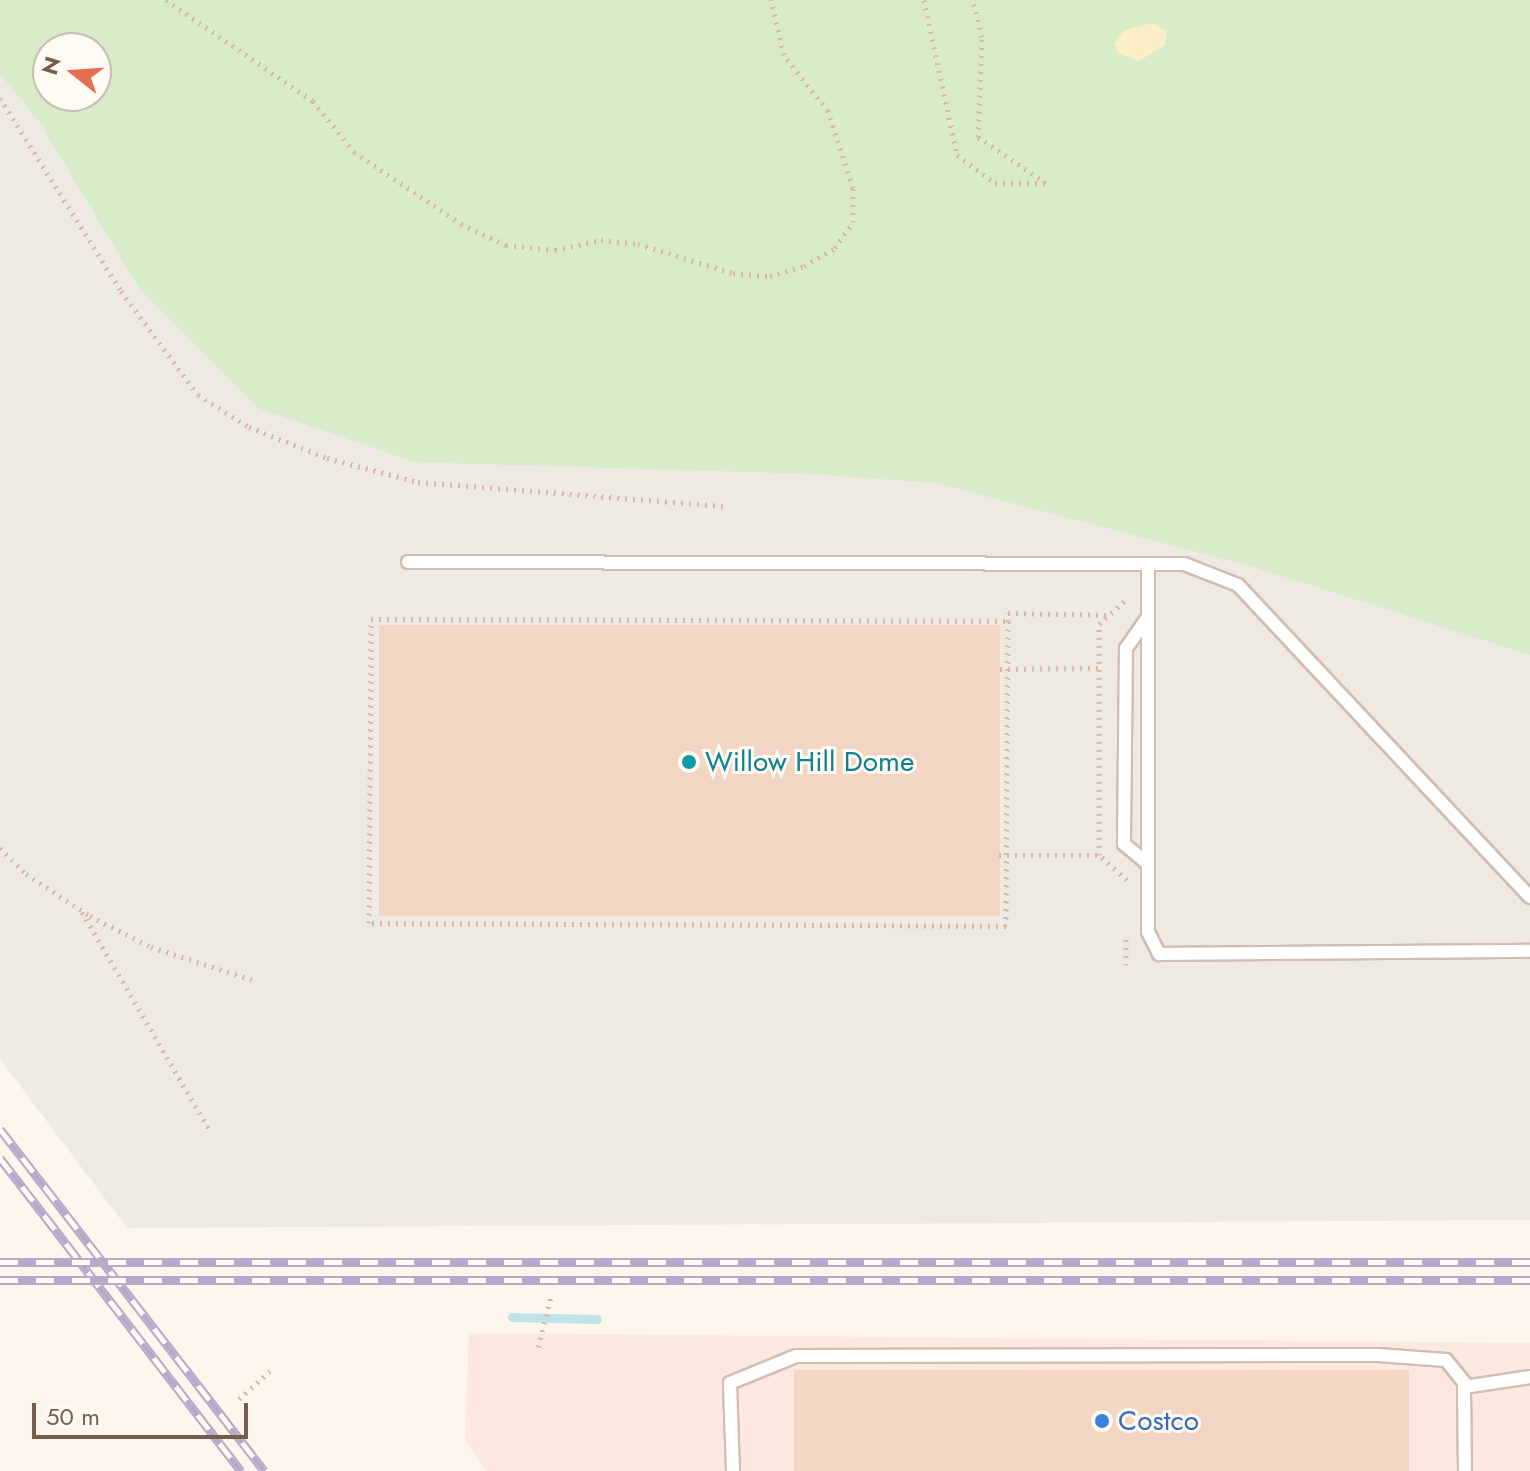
<!DOCTYPE html>
<style>
body{margin:0}
#map{position:relative;width:1530px;height:1471px;overflow:hidden;background:#fdf6ec;font-family:Jost,sans-serif}
div>[style]{position:absolute}
.commercial>*{inset:0;background:#fde8e0}
.industrial>*{inset:0;background:#efe9e4}
.green>*{inset:0;background:#d8ecc9}
.sand>*{inset:0;background:#fcefc7}
.stream>*{height:9px;margin:-4.5px;padding:0 4.5px;transform-origin:4.5px;border-radius:4.5px;background:#bfe3e8}
.building>*{inset:0;background:#f3d5c3;transform-origin:0 0}
.path>*{height:5px;margin-top:-2.5px;transform-origin:0;background:repeating-linear-gradient(90deg,#d9b8a5 0 2px,transparent 0 8px)}
.roads{filter:drop-shadow(2px 0 #d1beb0) drop-shadow(-2px 0 #d1beb0) drop-shadow(0 2px #d1beb0) drop-shadow(0 -2px #d1beb0)}
.lane>*{height:12px;margin:-6px;padding:0 6px;transform-origin:6px;border-radius:6px;background:#fff}
.rail>*{height:9px;margin-top:-4.5px;transform-origin:0;background:repeating-linear-gradient(90deg,#fffaf3 0 18px,#b9a8c9 0 36px);box-sizing:border-box;border-block:2px solid #b9a8c9}
.dots>*{width:22px;height:22px;translate:-50% -50%;box-sizing:border-box;border:4px solid #fffaf3;border-radius:50%}
span{translate:-50% -50%;white-space:nowrap;text-align:center;line-height:1.15;-webkit-text-stroke:6px #fffaf3;paint-order:stroke}
.culture-label{font-size:28px;color:#0d838f}
.left{translate:0 -50%;text-align:left}
.shop-label{font-size:28px;color:#366cbe}
.north{position:absolute;left:32px;top:32px;width:80px;height:80px;box-sizing:border-box;background:#fffaf3;border:2px solid #cabbb1;border-radius:50%;rotate:287deg;font-size:22px;font-weight:700;line-height:32px;text-align:center;color:#7a5c4d}
.north::after{content:'';display:block;margin:auto;width:28px;height:36px;background:#e76f51;clip-path:polygon(50% 0,100% 100%,50% 72%,0 100%)}
.scale{position:absolute;left:32px;top:1403px;width:216px;height:36px;box-sizing:border-box;border:4px solid #7a5c4d;border-top:0;padding-left:10px;font-size:24px;line-height:28px;white-space:nowrap;color:#7a5c4d;-webkit-text-stroke:6px #fffaf3;paint-order:stroke}
</style>
<div id="map">
<div class="commercial">
<i style="clip-path:polygon(469px 1333px,1530px 1343px,1530px 1471px,487px 1471px,465px 1441px)"></i>
</div>
<div class="industrial">
<i style="clip-path:polygon(evenodd,0 0,1530px 0,1530px 1220px,127px 1228px,0 1059px,0 0,48px 48px,96px 48px,96px 96px,48px 96px,48px 48px)"></i>
</div>
<div class="green">
<i style="clip-path:polygon(evenodd,0 0,1530px 0,1530px 655px,1250px 566px,936px 483px,811px 474px,414px 462px,258px 408px,139px 288px,38px 120px,0 74px,0 0,48px 48px,96px 48px,96px 96px,48px 96px,48px 48px)"></i>
</div>
<div class="sand">
<i style="clip-path:polygon(1153px 23px,1167px 32px,1165px 45px,1139px 61px,1118px 53px,1114px 44px,1125px 30px)"></i>
</div>
<div class="stream">
<i style="left:512px;top:1317px;width:85px;rotate:1.3deg"></i>
</div>
<div class="building">
<i style="left:379px;top:625px;width:621px;height:291px"></i>
<i style="left:794px;top:1370px;width:615px;height:101px"></i>
</div>
<div class="path">
<i style="left:166px;top:0;width:178px;rotate:34.5deg"></i>
<i style="left:313px;top:101px;width:65px;rotate:51.2deg"></i>
<i style="left:354px;top:152px;width:129px;rotate:33.9deg"></i>
<i style="left:461px;top:224px;width:50px;rotate:25deg"></i>
<i style="left:506px;top:245px;width:49px;rotate:5.8deg"></i>
<i style="left:555px;top:250px;width:47px;rotate:-12.3deg"></i>
<i style="left:601px;top:240px;width:37px;rotate:6deg"></i>
<i style="left:638px;top:244px;width:99px;rotate:17deg"></i>
<i style="left:733px;top:273px;width:37px;rotate:5deg"></i>
<i style="left:770px;top:276px;width:35px;rotate:-16deg"></i>
<i style="left:804px;top:266px;width:36px;rotate:-30deg"></i>
<i style="left:835px;top:248px;width:32px;rotate:-55deg"></i>
<i style="left:853px;top:222px;width:34px;rotate:-90deg"></i>
<i style="left:853px;top:188px;width:81px;rotate:-108deg"></i>
<i style="left:828px;top:111px;width:71px;rotate:-128.2deg"></i>
<i style="left:784px;top:55px;width:57px;rotate:-103.3deg"></i>
<i style="left:924px;top:0;width:158px;rotate:78deg"></i>
<i style="left:957px;top:155px;width:47px;rotate:36.4deg"></i>
<i style="left:995px;top:183px;width:51px"></i>
<i style="left:1046px;top:183px;width:82px;rotate:-145.9deg"></i>
<i style="left:978px;top:137px;width:100px;rotate:-87.7deg"></i>
<i style="left:982px;top:37px;width:38px;rotate:-104deg"></i>
<i style="left:0;top:98px;width:228px;rotate:57.9deg"></i>
<i style="left:121px;top:291px;width:129px;rotate:53.5deg"></i>
<i style="left:198px;top:395px;width:60px;rotate:32.1deg"></i>
<i style="left:249px;top:427px;width:84px;rotate:21.7deg"></i>
<i style="left:327px;top:458px;width:94px;rotate:14.8deg"></i>
<i style="left:418px;top:482px;width:308px;rotate:4.5deg"></i>
<i style="left:371px;top:619px;width:637px;rotate:0.18deg"></i>
<i style="left:1008px;top:621px;width:305px;rotate:90.4deg"></i>
<i style="left:1006px;top:926px;width:637px;rotate:-179.73deg"></i>
<i style="left:369px;top:923px;width:304px;rotate:-89.6deg"></i>
<i style="left:1008px;top:621px;width:8px;rotate:-90deg"></i>
<i style="left:1008px;top:613px;width:100px;rotate:1.1deg"></i>
<i style="left:1000px;top:669px;width:99px;rotate:-0.6deg"></i>
<i style="left:0;top:848px;width:37px;rotate:45deg"></i>
<i style="left:26px;top:874px;width:77px;rotate:33.3deg"></i>
<i style="left:90px;top:916px;width:68px;rotate:26.9deg"></i>
<i style="left:151px;top:947px;width:110px;rotate:17.9deg"></i>
<i style="left:999px;top:855px;width:100px"></i>
<i style="left:1127px;top:880px;width:38px;rotate:-138deg"></i>
<i style="left:1099px;top:855px;width:231px;rotate:-90deg"></i>
<i style="left:1099px;top:624px;width:40px;rotate:-42deg"></i>
<i style="left:82px;top:912px;width:251px;rotate:59.7deg"></i>
<i style="left:1126px;top:965px;width:31px;rotate:-90deg"></i>
<i style="left:538px;top:1347px;width:56px;rotate:-75.5deg"></i>
<i style="left:239px;top:1399px;width:43px;rotate:-42.2deg"></i>
</div>
<div class="roads">
<div class="lane">
<i style="left:408px;top:562px;width:740px;rotate:0.15deg"></i>
<i style="left:1148px;top:617px;width:38px;rotate:125deg"></i>
<i style="left:1126px;top:648px;width:196px;rotate:90.6deg"></i>
<i style="left:1124px;top:844px;width:31px;rotate:40deg"></i>
<i style="left:1530px;top:897px;width:427px;rotate:-133.1deg"></i>
<i style="left:1238px;top:585px;width:58px;rotate:-158.7deg"></i>
<i style="left:1184px;top:564px;width:36px;rotate:180deg"></i>
<i style="left:1148px;top:564px;width:368px;rotate:90deg"></i>
<i style="left:1148px;top:932px;width:25px;rotate:63deg"></i>
<i style="left:1159px;top:954px;width:371px;rotate:-0.5deg"></i>
<i style="left:733px;top:1471px;width:88px;rotate:-92deg"></i>
<i style="left:730px;top:1383px;width:71px;rotate:-22.2deg"></i>
<i style="left:796px;top:1356px;width:582px;rotate:-0.1deg"></i>
<i style="left:1378px;top:1355px;width:68px;rotate:4.2deg"></i>
<i style="left:1446px;top:1360px;width:33px;rotate:51deg"></i>
<i style="left:1465px;top:1471px;width:84px;rotate:-90.7deg"></i>
<i style="left:1464px;top:1387px;width:67px;rotate:-8.6deg"></i>
</div>
</div>
<div class="rail">
<i style="left:0;top:1129px;width:432px;rotate:52.3deg"></i>
<i style="left:0;top:1158px;width:395px;rotate:52.4deg"></i>
<i style="left:0;top:1262px;width:1530px"></i>
<i style="left:0;top:1280px;width:1530px"></i>
</div>
<div class="dots">
<i style="left:689px;top:762px;background:#0f9aa8"></i>
<i style="left:1102px;top:1421px;background:#3f7fe0"></i>
</div>
<div class="culture-label">
<span class="left" style="left:705px;top:762px">Willow Hill Dome</span>
</div>
<div class="shop-label">
<span class="left" style="left:1118px;top:1421px">Costco</span>
</div>
<div class="north">N</div>
<div class="scale">50 m</div>
</div>
